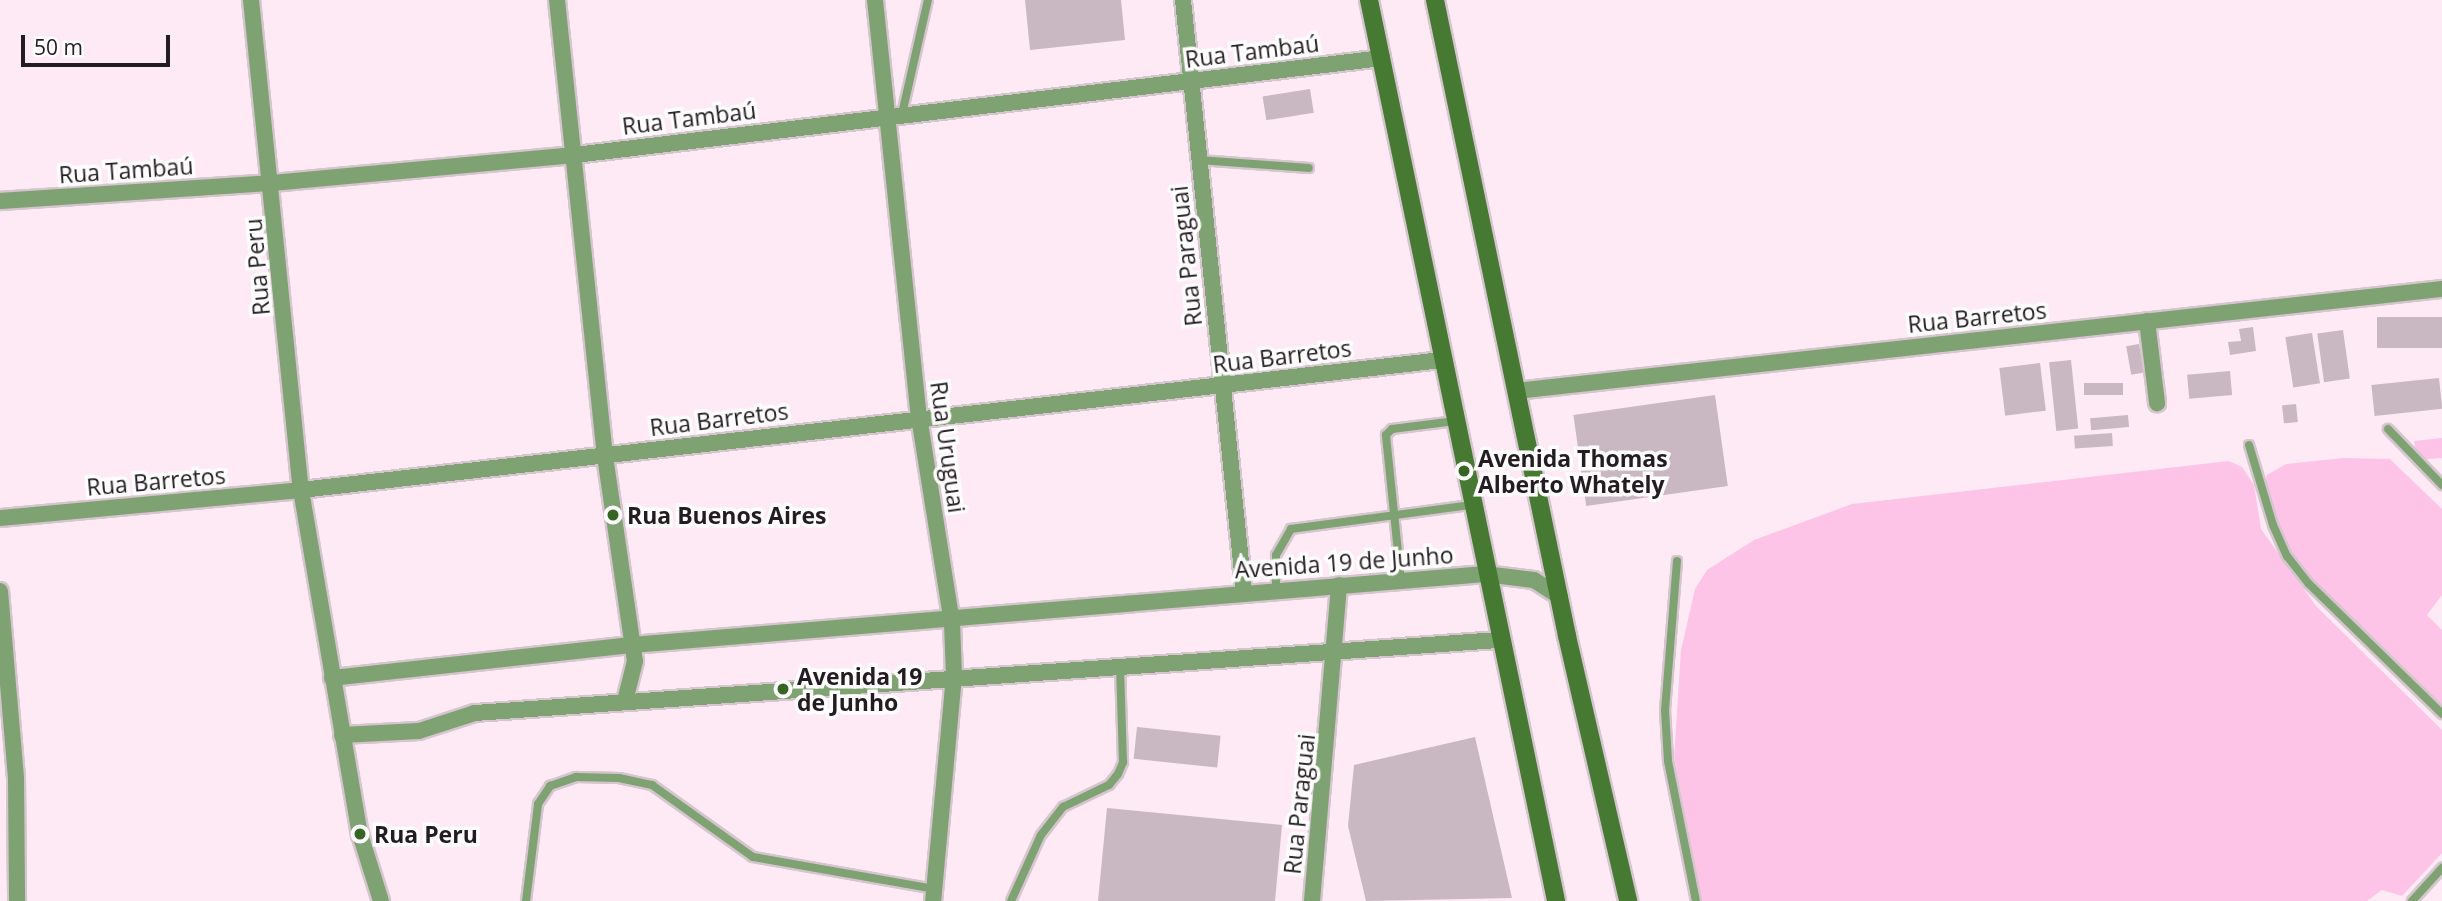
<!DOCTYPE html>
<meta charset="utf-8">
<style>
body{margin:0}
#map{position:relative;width:2442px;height:901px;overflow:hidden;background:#fdeaf5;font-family:"Open Sans",sans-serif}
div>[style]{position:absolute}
.green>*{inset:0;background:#fec4e8}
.building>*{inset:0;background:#c9b7c1;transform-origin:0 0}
.roads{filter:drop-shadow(2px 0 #d6c5cf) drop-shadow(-2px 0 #d6c5cf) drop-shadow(0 2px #d6c5cf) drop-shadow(0 -2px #d6c5cf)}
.lane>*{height:8px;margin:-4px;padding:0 4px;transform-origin:4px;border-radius:4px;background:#7ea272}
.street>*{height:16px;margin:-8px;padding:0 8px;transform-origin:8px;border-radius:8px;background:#7ea272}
.secondary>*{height:18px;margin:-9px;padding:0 9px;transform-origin:9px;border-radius:9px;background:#467a32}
.dots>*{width:19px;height:19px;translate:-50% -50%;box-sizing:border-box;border:4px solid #fdfdfd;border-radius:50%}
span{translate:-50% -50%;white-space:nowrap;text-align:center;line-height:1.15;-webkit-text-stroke:7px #fdfdfd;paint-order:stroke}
.street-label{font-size:23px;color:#231c20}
.poi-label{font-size:23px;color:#231c20;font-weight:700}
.left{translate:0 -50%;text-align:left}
.scale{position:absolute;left:21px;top:35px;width:149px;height:32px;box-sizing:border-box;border:4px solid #231c20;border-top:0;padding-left:9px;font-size:21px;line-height:24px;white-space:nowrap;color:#231c20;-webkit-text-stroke:5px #fdfdfd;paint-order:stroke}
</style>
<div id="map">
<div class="green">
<i style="clip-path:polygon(2442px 438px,2442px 458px,2418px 460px,2414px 441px)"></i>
<i style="clip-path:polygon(2344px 458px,2390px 459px,2442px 509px,2442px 595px,2427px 615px,2442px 630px,2442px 713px,2309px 584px,2287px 556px,2263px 491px,2267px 475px,2286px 464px)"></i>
<i style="clip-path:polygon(2229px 461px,2242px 467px,2254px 485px,2261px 529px,2316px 606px,2442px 730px,2442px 853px,2402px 896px,2382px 890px,2367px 901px,1702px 901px,1674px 758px,1681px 650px,1695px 589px,1707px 570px,1754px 540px,1852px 504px)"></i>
</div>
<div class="building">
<i style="clip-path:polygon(1025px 0,1121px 0,1125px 40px,1030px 50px)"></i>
<i style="left:1310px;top:89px;width:24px;height:48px;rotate:81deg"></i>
<i style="left:2442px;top:317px;width:31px;height:65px;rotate:90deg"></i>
<i style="clip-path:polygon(2253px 327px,2256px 351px,2230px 355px,2228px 342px,2241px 341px,2239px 329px)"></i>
<i style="left:2343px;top:330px;width:49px;height:26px;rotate:82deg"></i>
<i style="left:2312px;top:333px;width:51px;height:27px;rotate:81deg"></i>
<i style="left:2139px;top:344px;width:29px;height:13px;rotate:80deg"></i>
<i style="left:2071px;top:360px;width:69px;height:22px;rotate:84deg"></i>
<i style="left:2040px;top:363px;width:48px;height:41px;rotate:83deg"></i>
<i style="left:2230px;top:371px;width:24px;height:43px;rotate:85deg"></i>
<i style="left:2439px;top:378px;width:31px;height:68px;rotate:84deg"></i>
<i style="left:2123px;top:383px;width:12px;height:39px;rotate:90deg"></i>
<i style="left:1715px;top:395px;width:92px;height:143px;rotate:82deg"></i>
<i style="left:2296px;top:404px;width:18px;height:14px;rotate:84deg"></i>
<i style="left:2128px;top:415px;width:12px;height:38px;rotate:85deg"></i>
<i style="left:2112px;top:433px;width:13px;height:38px;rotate:86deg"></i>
<i style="left:1137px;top:727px;width:84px;height:32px;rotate:6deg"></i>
<i style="clip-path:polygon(1475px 737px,1512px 898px,1366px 901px,1348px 826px,1354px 765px)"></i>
<i style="clip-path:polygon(1107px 808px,1282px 825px,1275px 901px,1098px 901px)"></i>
</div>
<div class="roads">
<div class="lane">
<i style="left:902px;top:114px;width:117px;rotate:-77.2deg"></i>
<i style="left:1199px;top:160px;width:110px;rotate:4.2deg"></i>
<i style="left:2388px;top:429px;width:78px;rotate:46deg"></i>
<i style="left:2249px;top:445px;width:84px;rotate:73.3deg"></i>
<i style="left:2273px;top:525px;width:34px;rotate:66deg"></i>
<i style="left:2287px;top:556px;width:36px;rotate:52deg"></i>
<i style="left:2309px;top:584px;width:186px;rotate:44.3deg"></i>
<i style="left:1677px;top:561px;width:149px;rotate:94.6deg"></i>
<i style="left:1665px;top:710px;width:51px;rotate:86.6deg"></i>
<i style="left:1668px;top:761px;width:143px;rotate:78.7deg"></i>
<i style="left:1401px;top:581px;width:147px;rotate:-95.9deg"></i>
<i style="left:1386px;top:435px;width:8px;rotate:-45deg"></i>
<i style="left:1392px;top:429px;width:64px;rotate:-7.2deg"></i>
<i style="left:1276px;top:589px;width:34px;rotate:-90deg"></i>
<i style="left:1276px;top:555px;width:30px;rotate:-60deg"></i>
<i style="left:1291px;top:529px;width:182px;rotate:-7.6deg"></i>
<i style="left:526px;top:901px;width:98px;rotate:-82.9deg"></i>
<i style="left:538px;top:804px;width:22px;rotate:-56deg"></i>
<i style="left:550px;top:786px;width:28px;rotate:-19deg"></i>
<i style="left:576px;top:777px;width:43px;rotate:1.3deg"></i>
<i style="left:619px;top:778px;width:34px;rotate:12deg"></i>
<i style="left:652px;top:785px;width:124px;rotate:35.5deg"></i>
<i style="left:753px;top:857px;width:184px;rotate:10deg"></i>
<i style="left:1011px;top:901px;width:72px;rotate:-65.6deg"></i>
<i style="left:1041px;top:835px;width:36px;rotate:-52deg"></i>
<i style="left:1063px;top:807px;width:51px;rotate:-25.6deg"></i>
<i style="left:1109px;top:785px;width:14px;rotate:-51deg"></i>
<i style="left:1118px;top:774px;width:13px;rotate:-67deg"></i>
<i style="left:1123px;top:762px;width:95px;rotate:-91.8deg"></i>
<i style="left:2412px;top:901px;width:45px;rotate:-47.7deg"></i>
</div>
<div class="street">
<i style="left:251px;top:0;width:493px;rotate:84.2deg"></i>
<i style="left:301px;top:490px;width:349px;rotate:80.3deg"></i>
<i style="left:360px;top:834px;width:70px;rotate:72.6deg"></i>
<i style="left:557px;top:0;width:459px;rotate:84deg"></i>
<i style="left:605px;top:456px;width:207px;rotate:81.7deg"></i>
<i style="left:635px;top:661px;width:41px;rotate:104deg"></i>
<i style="left:875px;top:0;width:419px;rotate:84deg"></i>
<i style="left:919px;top:417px;width:208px;rotate:80.9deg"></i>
<i style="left:952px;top:622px;width:54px;rotate:87.9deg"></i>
<i style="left:954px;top:676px;width:226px;rotate:95.3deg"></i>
<i style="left:1183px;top:0;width:594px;rotate:84.11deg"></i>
<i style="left:0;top:201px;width:273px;rotate:-3.8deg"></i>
<i style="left:272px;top:183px;width:304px;rotate:-5.3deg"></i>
<i style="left:575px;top:155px;width:813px;rotate:-6.85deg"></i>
<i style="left:2147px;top:321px;width:83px;rotate:83deg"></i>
<i style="left:1516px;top:391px;width:932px;rotate:-6.29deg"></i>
<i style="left:0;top:518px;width:302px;rotate:-5.3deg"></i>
<i style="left:301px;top:490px;width:1148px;rotate:-6.5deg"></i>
<i style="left:0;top:591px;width:188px;rotate:85.1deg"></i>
<i style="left:16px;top:778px;width:123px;rotate:89.5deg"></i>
<i style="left:332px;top:678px;width:302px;rotate:-6.3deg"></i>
<i style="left:632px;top:645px;width:856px;rotate:-4.76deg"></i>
<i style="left:1485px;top:574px;width:49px;rotate:7deg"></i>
<i style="left:1534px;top:580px;width:31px;rotate:33deg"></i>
<i style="left:342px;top:735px;width:77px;rotate:-3deg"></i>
<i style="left:419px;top:731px;width:59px;rotate:-17.8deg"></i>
<i style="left:475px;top:713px;width:1027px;rotate:-4.08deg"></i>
<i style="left:1312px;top:901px;width:317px;rotate:-85.1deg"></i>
</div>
<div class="secondary">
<i style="left:1369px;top:0;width:920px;rotate:78.27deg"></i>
<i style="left:1435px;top:0;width:650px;rotate:78.27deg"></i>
<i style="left:1567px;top:636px;width:272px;rotate:77deg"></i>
</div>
</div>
<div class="dots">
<i style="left:1464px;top:471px;background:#366524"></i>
<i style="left:613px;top:515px;background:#366524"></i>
<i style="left:783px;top:689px;background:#366524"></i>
<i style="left:360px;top:834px;background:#366524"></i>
</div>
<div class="street-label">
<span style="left:1252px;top:51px;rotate:-7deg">Rua Tambaú</span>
<span style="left:689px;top:118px;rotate:-7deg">Rua Tambaú</span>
<span style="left:126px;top:170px;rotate:-4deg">Rua Tambaú</span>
<span style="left:1186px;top:256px;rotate:-96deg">Rua Paraguai</span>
<span style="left:257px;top:267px;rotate:-95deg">Rua Peru</span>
<span style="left:1977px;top:317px;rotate:-6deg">Rua Barretos</span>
<span style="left:1282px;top:356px;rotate:-7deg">Rua Barretos</span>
<span style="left:719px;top:419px;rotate:-7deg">Rua Barretos</span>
<span style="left:948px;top:447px;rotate:82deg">Rua Uruguai</span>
<span style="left:156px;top:481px;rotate:-5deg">Rua Barretos</span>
<span style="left:1344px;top:562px;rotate:-4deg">Avenida 19 de Junho</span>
<span style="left:1299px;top:804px;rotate:-84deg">Rua Paraguai</span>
</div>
<div class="poi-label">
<span class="left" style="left:1478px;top:471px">Avenida Thomas<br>Alberto Whately</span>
<span class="left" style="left:627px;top:515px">Rua Buenos Aires</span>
<span class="left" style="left:797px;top:689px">Avenida 19<br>de Junho</span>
<span class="left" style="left:374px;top:834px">Rua Peru</span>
</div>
<div class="scale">50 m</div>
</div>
